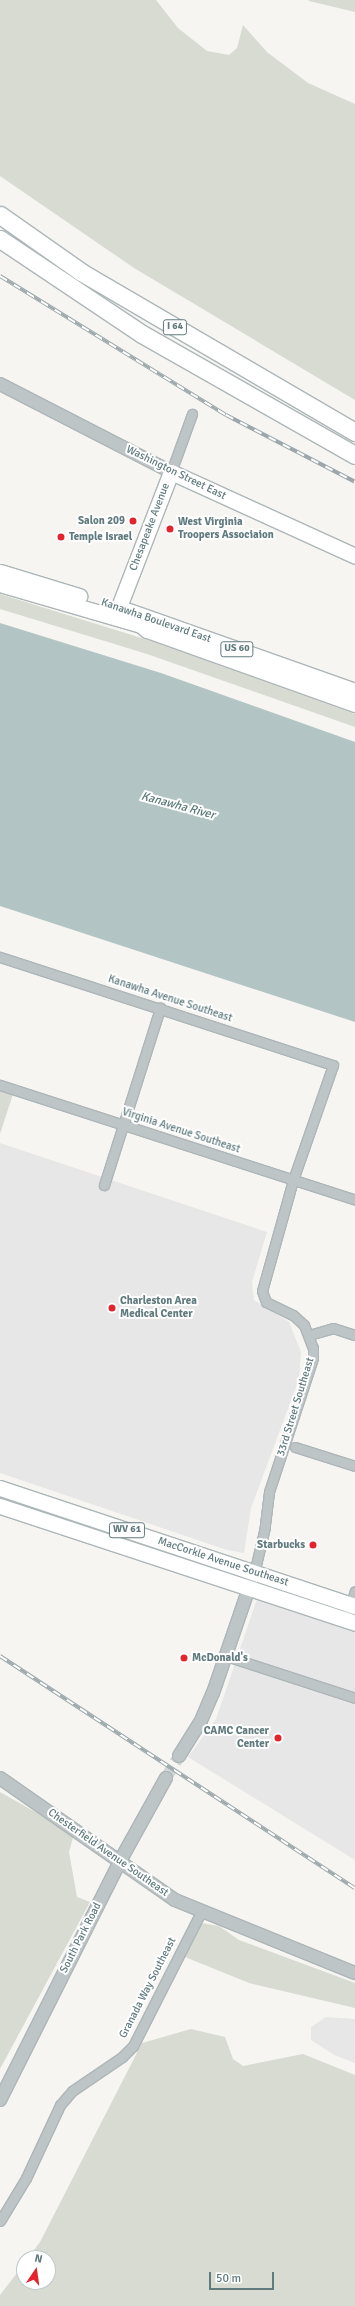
<!DOCTYPE html>
<style>
body{margin:0}
#map{position:relative;width:355px;height:2306px;overflow:hidden;background:#f6f5f2;font-family:Signika,sans-serif}
div>[style]{position:absolute}
.built>*{inset:0;background:#e6e7e6}
.green>*{inset:0;background:#d7dbd1}
.water>*{inset:0;background:#b2c5c4}
.tertiary-tunnel>*{height:12px;margin-top:-6px;transform-origin:0;background:repeating-linear-gradient(90deg,#d0d6d5 0 12px,transparent 0 18px)}
.roads{filter:drop-shadow(1px 0 #adb6b8) drop-shadow(-1px 0 #adb6b8) drop-shadow(0 1px #adb6b8) drop-shadow(0 -1px #adb6b8)}
.minor>*{height:9px;margin:-4.5px;padding:0 4.5px;transform-origin:4.5px;border-radius:4.5px;background:#bec5c7}
.tertiary>*{height:12px;margin:-6px;padding:0 6px;transform-origin:6px;border-radius:6px;background:#bec5c7}
.primary>*{height:15px;margin:-7.5px;padding:0 7.5px;transform-origin:7.5px;border-radius:7.5px;background:#fff}
.motorway>*{height:17px;margin:-8.5px;padding:0 8.5px;transform-origin:8.5px;border-radius:8.5px;background:#fff}
.rail>*{height:4px;margin-top:-2px;transform-origin:0;background:repeating-linear-gradient(90deg,#fff 0 8px,#9ba7aa 0 16px);box-sizing:border-box;border-block:1px solid #9ba7aa}
.dots>*{width:11px;height:11px;translate:-50% -50%;box-sizing:border-box;border:2px solid #fff;border-radius:50%}
span{translate:-50% -50%;white-space:nowrap;text-align:center;line-height:1.15;-webkit-text-stroke:4px #fff;paint-order:stroke}
.shield-label span{padding:1px 3px;background:#fff;border:1px solid;border-radius:3px;-webkit-text-stroke-width:0}
.shield-label{font-size:10px;color:#607a7e;font-weight:700}
.street-label{font-size:11px;color:#607a7e}
.poi-label{font-size:11px;color:#607a7e;font-weight:700}
.right{translate:-100% -50%;text-align:right}
.left{translate:0 -50%;text-align:left}
.water-label{font-size:12px;color:#5b7979;font-style:italic}
.north{position:absolute;left:16px;top:2250px;width:40px;height:40px;box-sizing:border-box;background:#fff;border:1px solid #bfcacb;border-radius:50%;rotate:13deg;font-size:11px;font-weight:700;line-height:16px;text-align:center;color:#607a7e}
.north::after{content:'';display:block;margin:auto;width:14px;height:18px;background:#e5232d;clip-path:polygon(50% 0,100% 100%,50% 72%,0 100%)}
.scale{position:absolute;left:209px;top:2272px;width:65px;height:18px;box-sizing:border-box;border:2px solid #607a7e;border-top:0;padding-left:5px;font-size:12px;line-height:14px;white-space:nowrap;color:#607a7e;-webkit-text-stroke:3px #fff;paint-order:stroke}
</style>
<div id="map">
<div class="built">
<i style="clip-path:polygon(0 1143px,267px 1232px,252px 1282px,254px 1300px,289px 1322px,301px 1352px,299px 1379px,251px 1508px,244px 1553px,227px 1550px,0 1473px)"></i>
<i style="clip-path:polygon(257px 1599px,355px 1631px,355px 1860px,188px 1757px,216px 1719px)"></i>
<i style="clip-path:polygon(326px 2017px,355px 2019px,355px 2063px,334px 2055px,311px 2040px,311px 2027px)"></i>
</div>
<div class="green">
<i style="clip-path:polygon(0 0,156px 0,178px 28px,207px 51px,229px 55px,237px 48px,243px 25px,267px 52px,308px 83px,355px 104px,355px 400px,134px 268px,0 176px)"></i>
<i style="clip-path:polygon(308px 0,355px 0,355px 12px,309px 1px)"></i>
<i style="clip-path:polygon(0 594px,151px 641px,355px 714px,355px 727px,147px 654px,0 609px)"></i>
<i style="clip-path:polygon(0 1090px,13px 1094px,0 1134px)"></i>
<i style="clip-path:polygon(0 1792px,74px 1834px,69px 1852px,77px 1897px,90px 1902px,0 2069px)"></i>
<i style="clip-path:polygon(201px 1923px,219px 1926px,239px 1940px,355px 1983px,355px 2008px,249px 1983px,185px 1957px)"></i>
<i style="clip-path:polygon(191px 2029px,225px 2037px,233px 2059px,243px 2066px,303px 2054px,355px 2075px,355px 2306px,0 2306px,0 2295px,24px 2264px,24px 2282px,48px 2282px,48px 2258px,28px 2258px,40px 2242px,142px 2043px)"></i>
</div>
<div class="water">
<i style="clip-path:polygon(0 623px,161px 673px,355px 742px,355px 1022px,0 906px)"></i>
</div>
<div class="tertiary-tunnel">
<i style="left:166px;top:1778px;width:26px;rotate:-59deg"></i>
</div>
<div class="roads">
<div class="minor">
<i style="left:171px;top:472px;width:62px;rotate:-70.1deg"></i>
<i style="left:0;top:957px;width:350px;rotate:18deg"></i>
<i style="left:333px;top:1065px;width:122px;rotate:109.2deg"></i>
<i style="left:293px;top:1180px;width:115px;rotate:105.6deg"></i>
<i style="left:262px;top:1291px;width:12px;rotate:70deg"></i>
<i style="left:266px;top:1302px;width:30px;rotate:26deg"></i>
<i style="left:293px;top:1315px;width:15px;rotate:42deg"></i>
<i style="left:304px;top:1325px;width:25px;rotate:69deg"></i>
<i style="left:313px;top:1348px;width:10px;rotate:90deg"></i>
<i style="left:313px;top:1358px;width:141px;rotate:108.2deg"></i>
<i style="left:269px;top:1492px;width:35px;rotate:97deg"></i>
<i style="left:265px;top:1527px;width:47px;rotate:103.4deg"></i>
<i style="left:0;top:1085px;width:373px;rotate:17.9deg"></i>
<i style="left:104px;top:1185px;width:186px;rotate:-72.4deg"></i>
<i style="left:309px;top:1335px;width:25px;rotate:-16deg"></i>
<i style="left:333px;top:1328px;width:23px;rotate:18deg"></i>
<i style="left:295px;top:1447px;width:63px;rotate:17.6deg"></i>
<i style="left:346px;top:1620px;width:30px;rotate:-73deg"></i>
<i style="left:226px;top:1656px;width:136px;rotate:18deg"></i>
<i style="left:0;top:2221px;width:50px;rotate:-58.8deg"></i>
<i style="left:26px;top:2178px;width:81px;rotate:-65deg"></i>
<i style="left:60px;top:2105px;width:18px;rotate:-49deg"></i>
<i style="left:72px;top:2091px;width:60px;rotate:-34.2deg"></i>
<i style="left:122px;top:2057px;width:16px;rotate:-45deg"></i>
<i style="left:133px;top:2046px;width:150px;rotate:-63.1deg"></i>
</div>
<div class="tertiary">
<i style="left:0;top:384px;width:192px;rotate:27.2deg"></i>
<i style="left:179px;top:1756px;width:39px;rotate:-58deg"></i>
<i style="left:200px;top:1723px;width:33px;rotate:-67deg"></i>
<i style="left:213px;top:1693px;width:127px;rotate:-71.1deg"></i>
<i style="left:0;top:1778px;width:213px;rotate:34.9deg"></i>
<i style="left:175px;top:1900px;width:194px;rotate:22.1deg"></i>
<i style="left:0;top:2100px;width:267px;rotate:-63.3deg"></i>
<i style="left:120px;top:1861px;width:95px;rotate:-61deg"></i>
</div>
<div class="primary">
<i style="left:0;top:572px;width:83px;rotate:16.9deg"></i>
<i style="left:0;top:584px;width:147px;rotate:16.2deg"></i>
<i style="left:141px;top:625px;width:8px;rotate:40deg"></i>
<i style="left:147px;top:630px;width:221px;rotate:19.6deg"></i>
<i style="left:129px;top:611px;width:240px;rotate:19.5deg"></i>
<i style="left:115px;top:617px;width:155px;rotate:-68.9deg"></i>
<i style="left:171px;top:472px;width:202px;rotate:24.5deg"></i>
<i style="left:0;top:1488px;width:374px;rotate:18.4deg"></i>
<i style="left:0;top:1506px;width:374px;rotate:18.2deg"></i>
</div>
<div class="motorway">
<i style="left:0;top:215px;width:99px;rotate:35.1deg"></i>
<i style="left:81px;top:272px;width:317px;rotate:30.3deg"></i>
<i style="left:0;top:239px;width:171px;rotate:33.8deg"></i>
<i style="left:142px;top:334px;width:245px;rotate:29.6deg"></i>
</div>
</div>
<div class="rail">
<i style="left:0;top:276px;width:265px;rotate:31.6deg"></i>
<i style="left:226px;top:415px;width:145px;rotate:27.4deg"></i>
<i style="left:0;top:1656px;width:424px;rotate:33.2deg"></i>
</div>
<div class="dots">
<i style="left:133px;top:521px;background:#e5232d"></i>
<i style="left:170px;top:529px;background:#e5232d"></i>
<i style="left:61px;top:537px;background:#e5232d"></i>
<i style="left:112px;top:1308px;background:#e5232d"></i>
<i style="left:313px;top:1545px;background:#e5232d"></i>
<i style="left:184px;top:1658px;background:#e5232d"></i>
<i style="left:278px;top:1738px;background:#e5232d"></i>
</div>
<div class="shield-label">
<span style="left:175px;top:327px">I 64</span>
<span style="left:237px;top:649px">US 60</span>
<span style="left:127px;top:1530px">WV 61</span>
</div>
<div class="street-label">
<span style="left:176px;top:473px;rotate:26deg">Washington Street East</span>
<span style="left:150px;top:527px;rotate:-69deg">Chesapeake Avenue</span>
<span style="left:156px;top:621px;rotate:19deg">Kanawha Boulevard East</span>
<span style="left:170px;top:999px;rotate:18deg">Kanawha Avenue Southeast</span>
<span style="left:181px;top:1131px;rotate:18deg">Virginia Avenue Southeast</span>
<span style="left:296px;top:1407px;rotate:-73deg">33rd Street Southeast</span>
<span style="left:223px;top:1562px;rotate:18deg">MacCorkle Avenue Southeast</span>
<span style="left:108px;top:1853px;rotate:35deg">Chesterfield Avenue Southeast</span>
<span style="left:81px;top:1938px;rotate:-63deg">South Park Road</span>
<span style="left:148px;top:1988px;rotate:-63deg">Granada Way Southeast</span>
</div>
<div class="poi-label">
<span class="right" style="left:125px;top:521px">Salon 209</span>
<span class="left" style="left:178px;top:529px">West Virginia<br>Troopers Associaion</span>
<span class="left" style="left:69px;top:537px">Temple Israel</span>
<span class="left" style="left:120px;top:1308px">Charleston Area<br>Medical Center</span>
<span class="right" style="left:305px;top:1545px">Starbucks</span>
<span class="left" style="left:192px;top:1658px">McDonald's</span>
<span class="right" style="left:269px;top:1738px">CAMC Cancer<br>Center</span>
</div>
<div class="water-label">
<span style="left:178px;top:806px;rotate:15deg">Kanawha River</span>
</div>
<div class="north">N</div>
<div class="scale">50 m</div>
</div>
